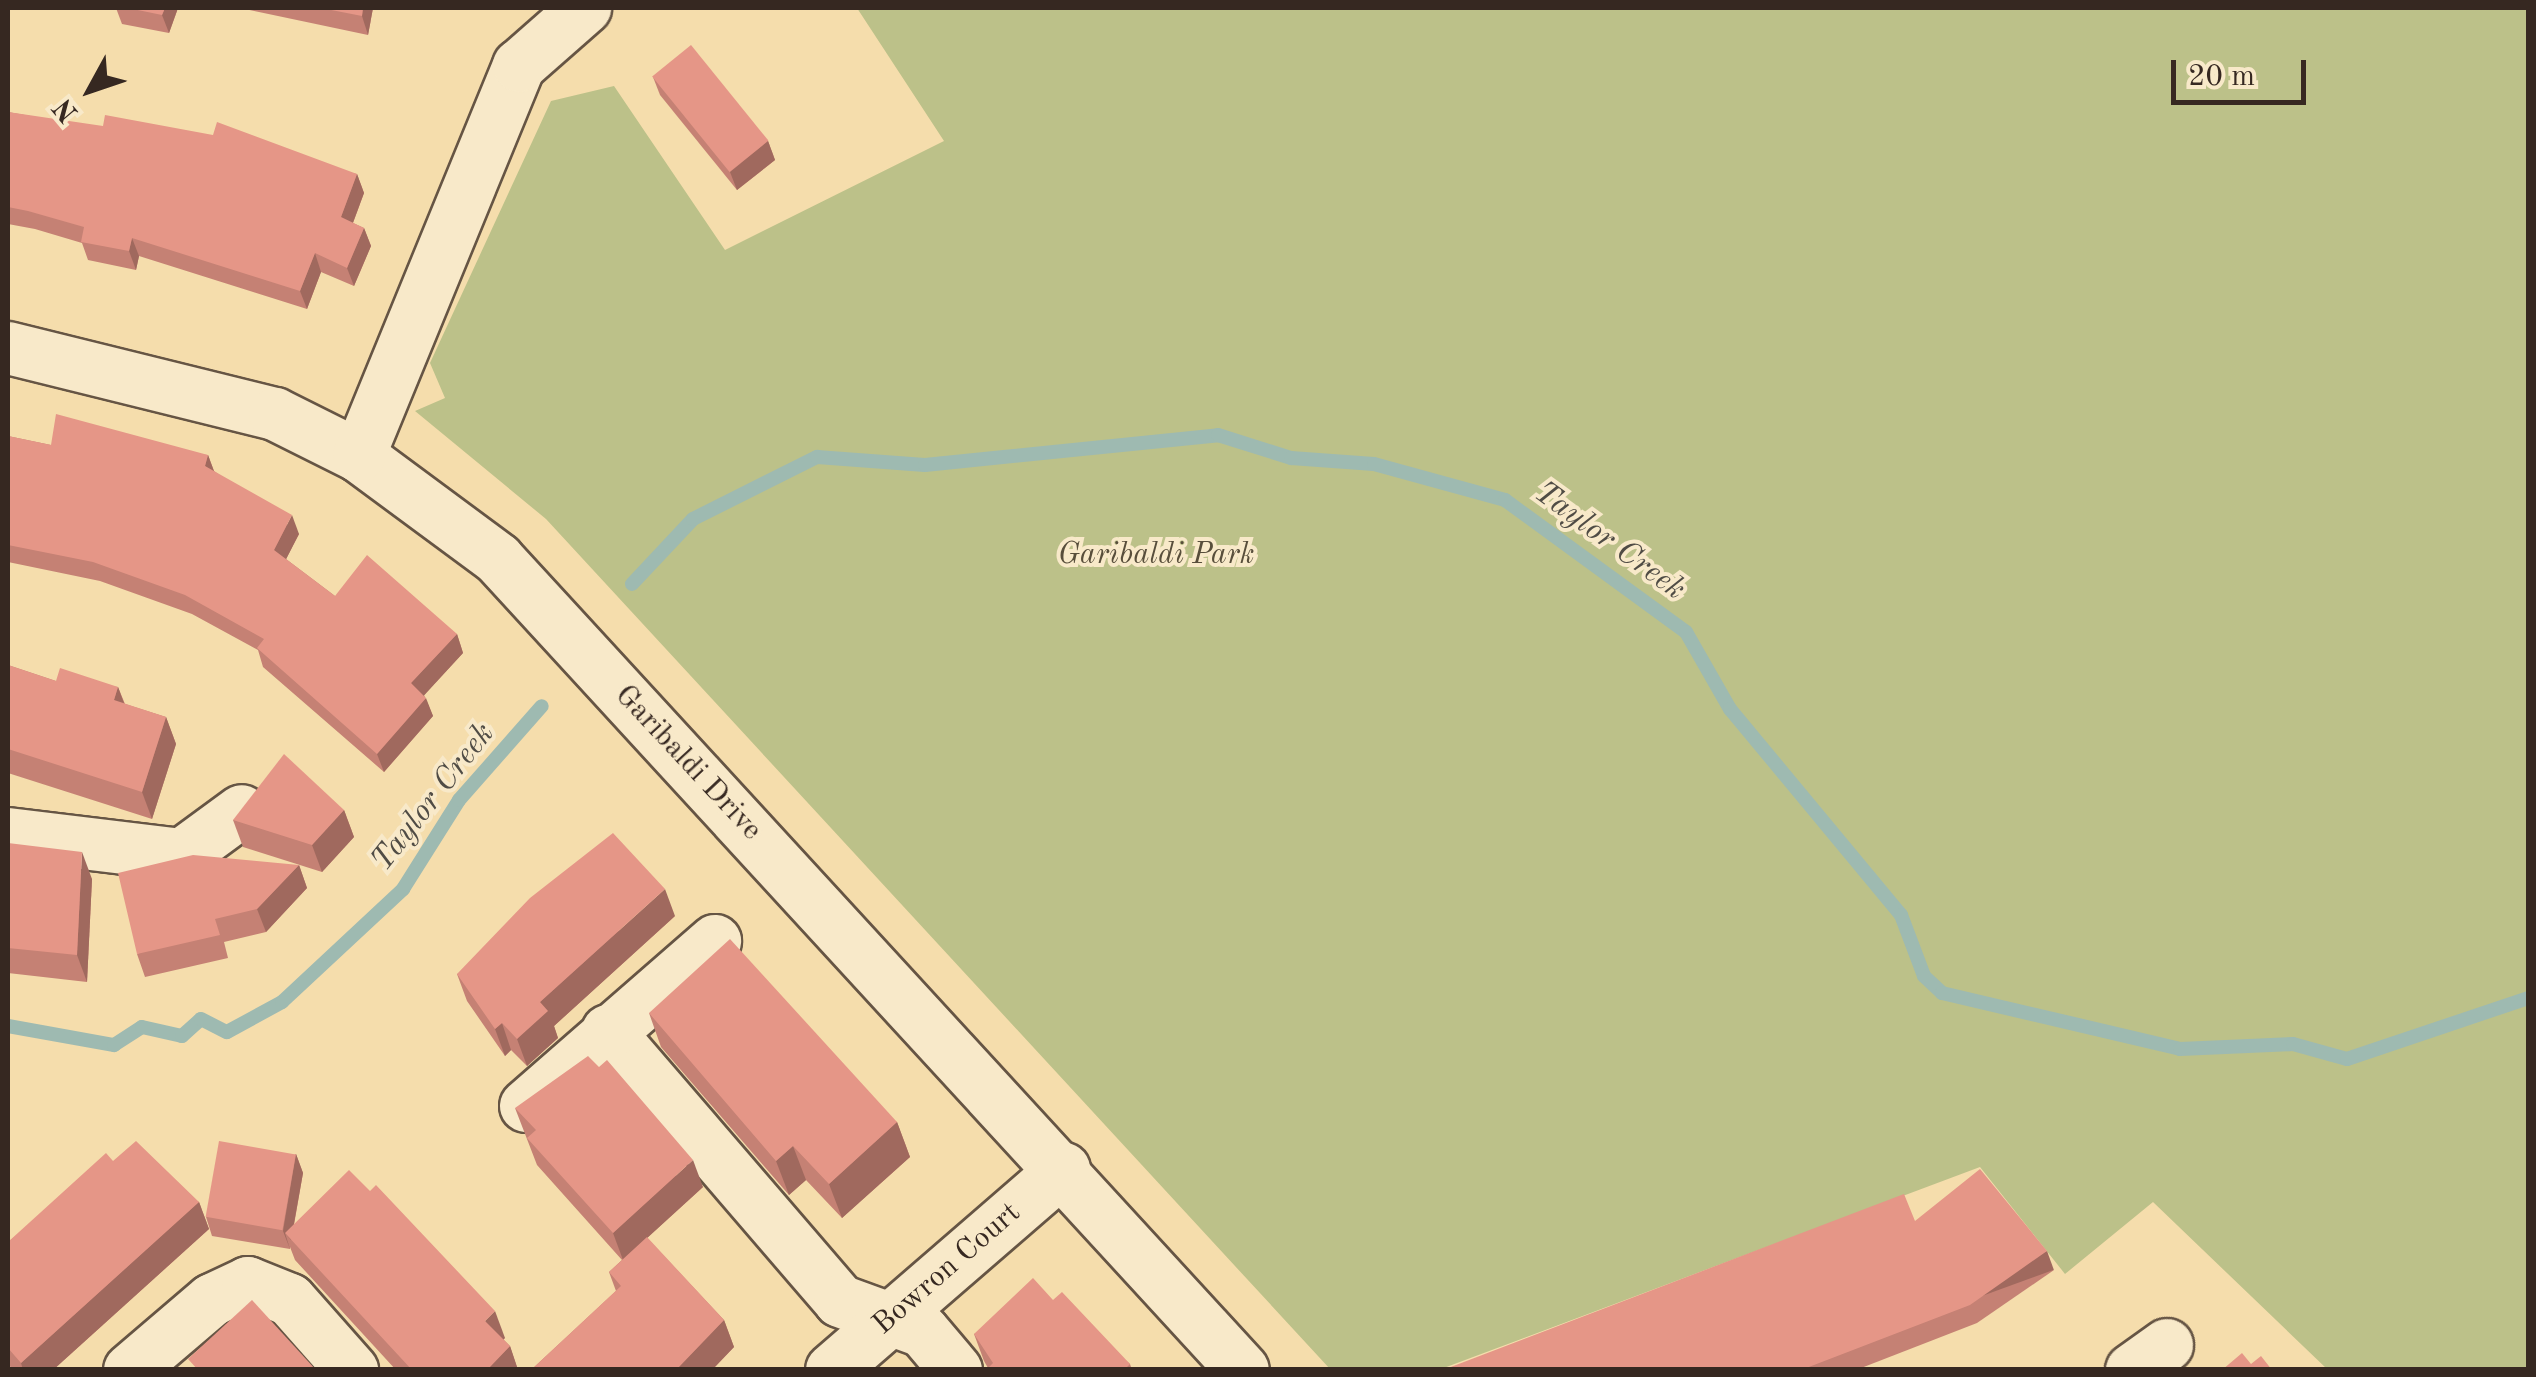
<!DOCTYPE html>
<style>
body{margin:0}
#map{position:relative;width:2536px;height:1377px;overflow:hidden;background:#f5ddac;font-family:"Old Standard TT",serif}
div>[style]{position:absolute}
.green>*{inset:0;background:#bcc189}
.stream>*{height:14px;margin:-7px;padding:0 7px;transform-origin:7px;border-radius:7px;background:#9ebab1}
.roads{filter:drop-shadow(2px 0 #654) drop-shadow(-2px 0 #654) drop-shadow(0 2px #654) drop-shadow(0 -2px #654)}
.minor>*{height:52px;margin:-26px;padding:0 26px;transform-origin:26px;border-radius:26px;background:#f8e9c9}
.wall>*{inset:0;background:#c58174}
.shaded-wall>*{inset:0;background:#a0695e;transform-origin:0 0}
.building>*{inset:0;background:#e59687;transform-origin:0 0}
span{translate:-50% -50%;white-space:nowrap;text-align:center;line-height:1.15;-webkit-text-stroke:8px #f8e9c9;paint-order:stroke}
.park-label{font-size:30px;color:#584e3b;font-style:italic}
.street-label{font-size:30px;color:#362821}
.water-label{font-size:32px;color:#504c45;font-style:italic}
.frame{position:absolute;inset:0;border:10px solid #362821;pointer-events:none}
.north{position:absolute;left:40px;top:40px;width:100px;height:100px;-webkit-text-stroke:8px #f8e9c9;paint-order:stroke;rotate:230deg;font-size:28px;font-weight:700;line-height:40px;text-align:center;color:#362821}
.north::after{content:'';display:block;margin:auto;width:35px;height:45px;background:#362821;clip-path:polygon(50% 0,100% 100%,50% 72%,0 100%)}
.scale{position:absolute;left:2171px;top:60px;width:135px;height:45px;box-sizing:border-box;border:5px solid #362821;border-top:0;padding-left:12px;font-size:30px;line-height:35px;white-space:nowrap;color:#362821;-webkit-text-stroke:8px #f8e9c9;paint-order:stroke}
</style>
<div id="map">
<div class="green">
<i style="clip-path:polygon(857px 8px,2528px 8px,2528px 1369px,2327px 1369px,2153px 1202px,2065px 1274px,1980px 1167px,1441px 1369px,1330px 1369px,546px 519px,415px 411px,445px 398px,430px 363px,551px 101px,614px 86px,725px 250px,944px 141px)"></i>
</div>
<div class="stream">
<i style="left:632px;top:584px;width:89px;rotate:-46.8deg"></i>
<i style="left:693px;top:519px;width:139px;rotate:-26.6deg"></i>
<i style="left:817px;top:457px;width:108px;rotate:4.2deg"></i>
<i style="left:925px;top:465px;width:295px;rotate:-5.8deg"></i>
<i style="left:1218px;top:435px;width:77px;rotate:17.5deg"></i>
<i style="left:1291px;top:458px;width:83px;rotate:4.1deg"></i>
<i style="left:1374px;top:464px;width:136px;rotate:15.4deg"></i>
<i style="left:1505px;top:500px;width:224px;rotate:36.1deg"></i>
<i style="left:1686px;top:632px;width:89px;rotate:60.3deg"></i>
<i style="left:1730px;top:709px;width:268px;rotate:50.3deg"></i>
<i style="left:1901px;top:915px;width:65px;rotate:69.3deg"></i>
<i style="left:1924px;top:976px;width:25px;rotate:43deg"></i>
<i style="left:1942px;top:993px;width:244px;rotate:13.2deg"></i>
<i style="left:2180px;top:1049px;width:113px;rotate:-2.5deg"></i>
<i style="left:2293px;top:1044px;width:56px;rotate:15.5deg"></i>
<i style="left:2347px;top:1059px;width:191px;rotate:-18.6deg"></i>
<i style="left:8px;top:1026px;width:108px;rotate:10.2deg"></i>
<i style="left:114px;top:1045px;width:33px;rotate:-33deg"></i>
<i style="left:142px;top:1027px;width:41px;rotate:12.7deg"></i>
<i style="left:182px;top:1036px;width:25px;rotate:-42deg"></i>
<i style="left:201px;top:1019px;width:29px;rotate:27deg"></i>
<i style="left:227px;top:1032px;width:63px;rotate:-28.6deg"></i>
<i style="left:282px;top:1002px;width:166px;rotate:-43deg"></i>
<i style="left:403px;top:889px;width:105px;rotate:-57.8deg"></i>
<i style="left:459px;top:800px;width:125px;rotate:-48.6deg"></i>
</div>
<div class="roads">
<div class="minor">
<i style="left:8px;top:348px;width:275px;rotate:13.9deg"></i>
<i style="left:275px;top:414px;width:94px;rotate:26.6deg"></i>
<i style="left:359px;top:456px;width:173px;rotate:36.5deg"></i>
<i style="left:498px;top:559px;width:1101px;rotate:47.43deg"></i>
<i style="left:359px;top:456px;width:422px;rotate:-67.7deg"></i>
<i style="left:519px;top:66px;width:88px;rotate:-41.3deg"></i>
<i style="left:8px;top:834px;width:175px;rotate:6.9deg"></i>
<i style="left:182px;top:855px;width:74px;rotate:-36.3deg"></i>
<i style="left:608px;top:1031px;width:356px;rotate:49.3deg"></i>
<i style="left:840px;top:1301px;width:88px;rotate:19.9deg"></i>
<i style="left:923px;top:1331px;width:51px;rotate:49.8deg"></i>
<i style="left:526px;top:1106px;width:251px;rotate:-41.1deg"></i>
<i style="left:130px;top:1370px;width:108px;rotate:-40.5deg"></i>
<i style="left:212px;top:1300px;width:40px;rotate:-25deg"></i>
<i style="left:248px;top:1283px;width:45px;rotate:22deg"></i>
<i style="left:290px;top:1300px;width:94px;rotate:48.5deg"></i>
<i style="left:832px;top:1370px;width:307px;rotate:-40.9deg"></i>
<i style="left:2132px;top:1370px;width:43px;rotate:-35.5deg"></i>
</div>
</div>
<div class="wall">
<i style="clip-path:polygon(116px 8px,178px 8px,169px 33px,122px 24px)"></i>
<i style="clip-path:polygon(240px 8px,373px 8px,368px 35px)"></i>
<i style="clip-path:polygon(653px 77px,768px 141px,775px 160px,737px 190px,660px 95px)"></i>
<i style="clip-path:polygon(8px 112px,357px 174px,364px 193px,353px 223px,364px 228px,371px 246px,354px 286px,321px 272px,307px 309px,139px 256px,136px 270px,88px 260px,82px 243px,35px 229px,8px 224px)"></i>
<i style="clip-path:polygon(8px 436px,51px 445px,208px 455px,214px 471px,299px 534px,286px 559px,335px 596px,457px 634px,463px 653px,424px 695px,433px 716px,384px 772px,263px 667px,258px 650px,192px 614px,100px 581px,8px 562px)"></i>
<i style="clip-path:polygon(8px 665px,56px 681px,118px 687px,125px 704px,166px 717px,176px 744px,152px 819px,8px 773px)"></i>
<i style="clip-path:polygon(344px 810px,354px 837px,322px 872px,243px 847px,233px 820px)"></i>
<i style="clip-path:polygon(8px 843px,92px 879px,87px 982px,8px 973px)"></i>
<i style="clip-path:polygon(299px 865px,307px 888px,266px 932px,224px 942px,228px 958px,145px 977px,137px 954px)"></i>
<i style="clip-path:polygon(675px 916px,554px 1026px,558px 1038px,527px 1066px,511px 1050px,505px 1056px,467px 1001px,457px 974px)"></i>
<i style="clip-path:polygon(649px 1013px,897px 1122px,910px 1157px,842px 1218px,806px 1180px,789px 1195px,661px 1047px)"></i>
<i style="clip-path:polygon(515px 1108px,703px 1187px,647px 1238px,724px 1320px,734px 1347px,712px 1370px,531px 1370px,616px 1291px,609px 1272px,622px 1260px,537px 1165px)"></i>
<i style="clip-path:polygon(296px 1154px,303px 1173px,294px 1225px,505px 1338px,503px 1339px,510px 1346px,518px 1370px,396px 1370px,295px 1260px,290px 1247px,290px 1249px,212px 1236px,206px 1217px)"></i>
<i style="clip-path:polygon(113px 1161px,199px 1202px,209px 1229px,53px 1370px,13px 1370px,8px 1364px,8px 1242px)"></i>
<i style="clip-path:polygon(1915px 1221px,2054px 1270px,1977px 1323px,1856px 1370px,1443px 1370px)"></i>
<i style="clip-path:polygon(1053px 1300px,1130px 1364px,1132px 1370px,986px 1370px,988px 1368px,984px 1361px,974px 1334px)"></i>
</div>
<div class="shaded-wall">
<i style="clip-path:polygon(165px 8px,178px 8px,169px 33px,162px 15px)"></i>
<i style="clip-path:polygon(363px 8px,373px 8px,368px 35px,362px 16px)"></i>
<i style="clip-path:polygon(768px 141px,775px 160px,737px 190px,730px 172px)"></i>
<i style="clip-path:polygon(357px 174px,364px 193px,348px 236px,341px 217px)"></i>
<i style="clip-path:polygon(364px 228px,371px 246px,354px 286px,347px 268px)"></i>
<i style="clip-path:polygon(132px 238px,139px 256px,136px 270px,129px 251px)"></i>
<i style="clip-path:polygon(315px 253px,321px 272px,307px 309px,300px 291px)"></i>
<i style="clip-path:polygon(208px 455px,215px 474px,205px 466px)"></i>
<i style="clip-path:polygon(292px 515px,299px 534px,281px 569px,274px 550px)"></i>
<i style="clip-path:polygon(457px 634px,463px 653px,418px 702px,411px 683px)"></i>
<i style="clip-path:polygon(118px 687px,128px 714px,114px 700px)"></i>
<i style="clip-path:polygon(426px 698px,433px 716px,384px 772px,377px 754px)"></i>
<i style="clip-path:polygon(166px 717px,176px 744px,152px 819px,142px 792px)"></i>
<i style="clip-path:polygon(344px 810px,354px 837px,322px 872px,312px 845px)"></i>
<i style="clip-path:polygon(82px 852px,92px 879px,87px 982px,77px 955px)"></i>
<i style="clip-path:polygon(299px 865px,307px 888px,266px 932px,257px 909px)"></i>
<i style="clip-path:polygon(665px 889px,675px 916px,554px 1026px,558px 1038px,527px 1066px,517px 1039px,540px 1002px)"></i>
<i style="clip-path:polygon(502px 1023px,511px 1050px,505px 1056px,495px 1029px)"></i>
<i style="clip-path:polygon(897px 1122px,910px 1157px,842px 1218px,829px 1184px)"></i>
<i style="clip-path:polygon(793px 1146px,806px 1180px,789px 1195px,776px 1161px)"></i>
<i style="clip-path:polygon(296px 1154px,303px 1173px,291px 1240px,285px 1233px,290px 1249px,283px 1231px)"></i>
<i style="clip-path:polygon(693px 1160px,703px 1187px,623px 1260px,613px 1233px)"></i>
<i style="clip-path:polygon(199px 1202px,209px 1229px,53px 1370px,23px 1370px,21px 1363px)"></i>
<i style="left:2047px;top:1251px;width:20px;height:94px;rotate:70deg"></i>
<i style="clip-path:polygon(495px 1311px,505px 1338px,495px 1348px,485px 1321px)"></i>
<i style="clip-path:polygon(724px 1320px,734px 1347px,712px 1370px,676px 1370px)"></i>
<i style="clip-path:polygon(510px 1346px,518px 1370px,487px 1370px)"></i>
</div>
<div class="building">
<i style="clip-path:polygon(128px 8px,165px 8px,162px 15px)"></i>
<i style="clip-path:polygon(321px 8px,363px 8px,362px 16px)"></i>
<i style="left:691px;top:45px;width:123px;height:50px;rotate:51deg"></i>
<i style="clip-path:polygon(8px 112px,103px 126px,105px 115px,213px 135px,217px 122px,357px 174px,341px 217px,364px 228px,347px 268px,315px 253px,300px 291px,132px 238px,129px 251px,81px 242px,84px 227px,28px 211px,8px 207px)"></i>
<i style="clip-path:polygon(56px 414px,208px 455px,205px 466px,292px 515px,274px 550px,335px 596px,367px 555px,457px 634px,411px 683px,426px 698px,377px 754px,257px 648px,264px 639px,185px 595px,93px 562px,8px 545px,8px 436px,51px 445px)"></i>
<i style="clip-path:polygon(8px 665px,56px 681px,60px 668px,118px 687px,114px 700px,166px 717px,142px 792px,8px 749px)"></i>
<i style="clip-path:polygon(284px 754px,344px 810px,312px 845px,233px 820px)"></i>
<i style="clip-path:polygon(613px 833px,665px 889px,540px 1002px,548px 1011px,517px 1039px,502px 1023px,495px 1029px,457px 974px,530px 898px)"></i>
<i style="clip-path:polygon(8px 843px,82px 852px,77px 955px,8px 948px)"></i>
<i style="clip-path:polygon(193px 855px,299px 865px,257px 909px,215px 919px,220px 935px,137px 954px,118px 873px)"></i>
<i style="clip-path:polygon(730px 939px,897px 1122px,829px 1184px,793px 1146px,776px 1161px,649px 1013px)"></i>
<i style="clip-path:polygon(588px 1056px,599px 1067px,607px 1060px,693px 1160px,613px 1233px,527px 1138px,536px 1130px,515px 1108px)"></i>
<i style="clip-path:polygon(136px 1141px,199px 1202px,21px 1363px,8px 1348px,8px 1242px,106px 1153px,113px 1161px)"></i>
<i style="left:219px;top:1141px;width:78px;height:77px;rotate:10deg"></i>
<i style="clip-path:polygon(1980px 1169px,2047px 1251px,1970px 1305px,1801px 1370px,1443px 1370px,1904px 1194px,1915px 1221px)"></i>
<i style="clip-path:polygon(349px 1170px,370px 1191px,376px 1185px,495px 1311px,485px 1321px,510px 1346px,487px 1370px,412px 1370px,285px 1233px)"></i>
<i style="clip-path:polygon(647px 1237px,724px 1320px,676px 1370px,531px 1370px,621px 1286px,609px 1272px)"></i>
<i style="clip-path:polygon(1033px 1278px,1053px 1300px,1062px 1292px,1130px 1364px,1124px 1370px,986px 1370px,993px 1363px,974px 1334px)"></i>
<i style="clip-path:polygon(252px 1300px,316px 1370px,198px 1370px,188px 1359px)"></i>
<i style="clip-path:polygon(2242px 1353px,2251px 1364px,2261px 1356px,2272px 1370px,2222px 1370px)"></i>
</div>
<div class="park-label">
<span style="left:1156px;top:555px">Garibaldi Park</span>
</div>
<div class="street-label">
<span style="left:688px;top:763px;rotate:47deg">Garibaldi Drive</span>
<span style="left:947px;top:1269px;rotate:-41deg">Bowron Court</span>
</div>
<div class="water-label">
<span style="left:1609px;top:542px;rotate:36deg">Taylor Creek</span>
<span style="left:434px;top:798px;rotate:-52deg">Taylor Creek</span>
</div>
<div class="frame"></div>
<div class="north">N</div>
<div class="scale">20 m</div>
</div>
